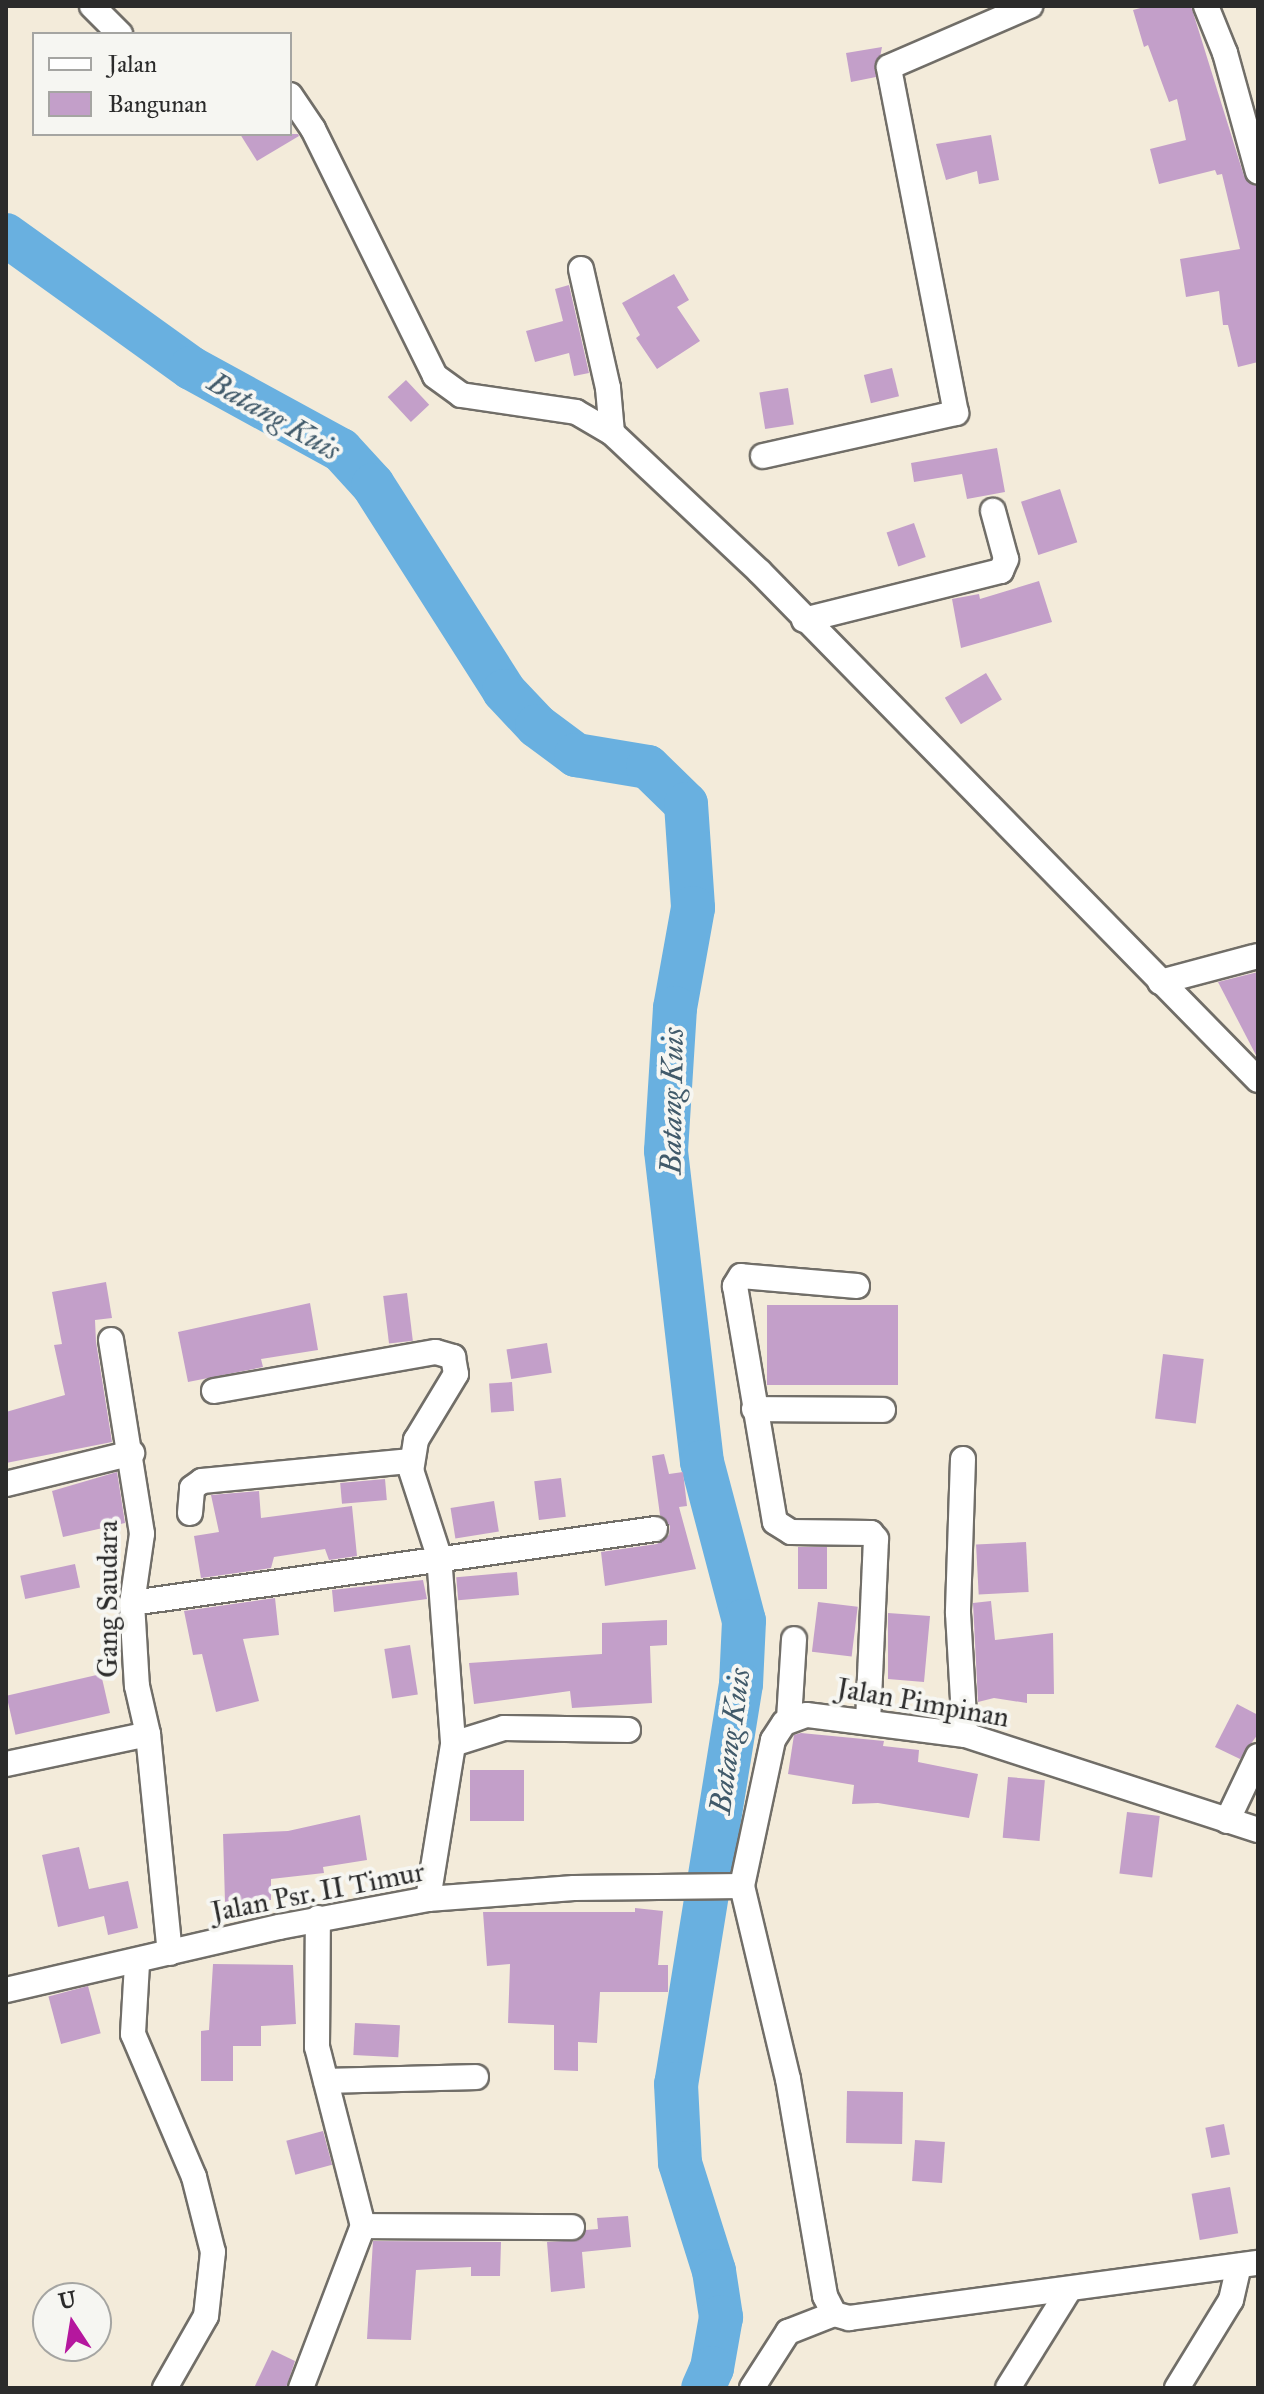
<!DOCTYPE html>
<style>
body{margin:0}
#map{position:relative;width:1264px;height:2394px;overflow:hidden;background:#f3ebda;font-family:"IM FELL Great Primer",serif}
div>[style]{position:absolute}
.river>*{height:44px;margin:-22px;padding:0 22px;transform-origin:22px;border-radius:22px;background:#69b0e0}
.building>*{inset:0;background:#c39fc9;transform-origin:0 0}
.roads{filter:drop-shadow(2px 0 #716e68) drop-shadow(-2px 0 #716e68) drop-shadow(0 2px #716e68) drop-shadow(0 -2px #716e68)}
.street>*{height:24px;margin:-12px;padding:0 12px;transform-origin:12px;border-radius:12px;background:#fff}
span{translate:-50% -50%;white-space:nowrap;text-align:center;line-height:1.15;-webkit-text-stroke:8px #f6f6f2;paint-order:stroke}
.street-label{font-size:28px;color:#2b2b2b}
.water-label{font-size:30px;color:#415a6a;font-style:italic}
.frame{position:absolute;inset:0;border:8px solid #2b2b2b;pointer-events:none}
.legend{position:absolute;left:32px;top:32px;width:260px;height:104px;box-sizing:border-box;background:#f6f6f2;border:2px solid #a5a5a2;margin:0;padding:10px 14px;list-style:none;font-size:24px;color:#2b2b2b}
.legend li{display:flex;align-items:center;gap:16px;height:40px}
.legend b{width:40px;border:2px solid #a5a5a2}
.north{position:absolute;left:32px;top:2282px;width:80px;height:80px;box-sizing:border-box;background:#f6f6f2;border:2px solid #a5a5a2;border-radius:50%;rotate:348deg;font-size:22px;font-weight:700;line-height:32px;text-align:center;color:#2b2b2b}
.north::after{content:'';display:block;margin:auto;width:28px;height:36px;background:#b5179e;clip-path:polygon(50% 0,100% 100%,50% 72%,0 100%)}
</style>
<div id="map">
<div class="river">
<i style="left:6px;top:235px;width:228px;rotate:35.7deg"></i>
<i style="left:191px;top:368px;width:171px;rotate:28.7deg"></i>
<i style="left:341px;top:450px;width:47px;rotate:47.6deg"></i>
<i style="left:373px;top:485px;width:244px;rotate:57.5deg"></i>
<i style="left:504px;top:691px;width:48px;rotate:46.7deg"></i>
<i style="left:537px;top:726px;width:49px;rotate:36.6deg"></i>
<i style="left:576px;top:755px;width:73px;rotate:9.5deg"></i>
<i style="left:648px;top:767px;width:53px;rotate:44.2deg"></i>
<i style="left:686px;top:804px;width:104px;rotate:86.1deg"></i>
<i style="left:693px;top:908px;width:102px;rotate:100.2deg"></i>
<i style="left:675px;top:1008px;width:143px;rotate:93.6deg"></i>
<i style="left:666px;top:1151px;width:313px;rotate:83.4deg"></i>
<i style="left:702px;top:1462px;width:164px;rotate:75.2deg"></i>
<i style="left:744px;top:1621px;width:63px;rotate:92.7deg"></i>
<i style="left:741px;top:1684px;width:405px;rotate:99.2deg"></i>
<i style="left:676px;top:2084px;width:79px;rotate:87.1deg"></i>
<i style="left:680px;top:2163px;width:113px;rotate:72.5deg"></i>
<i style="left:714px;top:2271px;width:47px;rotate:81.3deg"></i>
<i style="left:721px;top:2317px;width:52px;rotate:100deg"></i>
<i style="left:712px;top:2368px;width:22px;rotate:114deg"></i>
</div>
<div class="building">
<i style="clip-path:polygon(1148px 6px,1191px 6px,1244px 176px,1258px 187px,1258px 362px,1238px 367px,1228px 325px,1223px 325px,1219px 291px,1186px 297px,1180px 259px,1240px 249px,1222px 174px,1217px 175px,1215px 170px,1159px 184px,1150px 149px,1186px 140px,1177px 99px,1169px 102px,1148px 45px,1144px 47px,1133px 10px)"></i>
<i style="clip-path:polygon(882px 47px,876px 77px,851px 82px,846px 53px)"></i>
<i style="clip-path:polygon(240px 134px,298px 134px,299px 136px,257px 161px)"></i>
<i style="clip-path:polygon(991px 135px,999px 180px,979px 184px,977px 171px,946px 180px,936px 144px)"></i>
<i style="clip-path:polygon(674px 274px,689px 300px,677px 307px,700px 341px,657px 369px,636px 338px,640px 335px,622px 303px)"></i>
<i style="clip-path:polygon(569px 285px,589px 373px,574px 376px,569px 353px,535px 362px,526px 331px,563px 321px,555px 289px)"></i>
<i style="left:892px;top:368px;width:29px;height:29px;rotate:76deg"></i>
<i style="left:406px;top:380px;width:34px;height:25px;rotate:47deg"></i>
<i style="left:788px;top:388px;width:37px;height:29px;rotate:81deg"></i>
<i style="clip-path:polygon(997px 448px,1005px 492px,967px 499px,962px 474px,914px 482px,911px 463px)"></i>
<i style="left:1060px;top:489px;width:56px;height:41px;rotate:72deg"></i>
<i style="left:914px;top:523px;width:36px;height:29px;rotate:71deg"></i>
<i style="clip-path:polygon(1039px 581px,1052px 622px,961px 648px,952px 599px,979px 594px,980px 599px)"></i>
<i style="left:986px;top:673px;width:31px;height:48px;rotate:59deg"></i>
<i style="clip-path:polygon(1258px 972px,1258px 1059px,1218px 982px)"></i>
<i style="clip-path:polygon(106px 1282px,112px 1318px,95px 1320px,96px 1342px,112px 1442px,6px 1463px,6px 1412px,65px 1395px,54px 1345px,62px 1344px,52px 1292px)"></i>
<i style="left:407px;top:1293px;width:48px;height:24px;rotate:83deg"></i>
<i style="clip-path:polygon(310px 1303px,318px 1350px,261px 1359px,263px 1367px,188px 1382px,178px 1332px)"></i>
<i style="left:767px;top:1305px;width:131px;height:80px"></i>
<i style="left:547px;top:1343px;width:30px;height:41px;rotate:81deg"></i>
<i style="left:1163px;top:1354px;width:41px;height:65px;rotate:7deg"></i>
<i style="left:512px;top:1382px;width:29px;height:23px;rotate:86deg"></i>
<i style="clip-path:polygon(664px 1454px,669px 1474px,683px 1472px,687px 1506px,679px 1507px,696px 1569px,605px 1586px,601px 1552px,657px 1544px,669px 1535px,670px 1526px,660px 1515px,652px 1456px)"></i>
<i style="clip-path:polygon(117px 1472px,125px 1523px,63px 1537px,52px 1491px)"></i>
<i style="left:561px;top:1478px;width:39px;height:27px;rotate:83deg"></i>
<i style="left:385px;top:1479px;width:21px;height:45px;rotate:85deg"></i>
<i style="clip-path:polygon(259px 1491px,261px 1518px,352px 1506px,357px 1556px,329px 1560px,325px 1549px,274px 1557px,271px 1568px,201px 1578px,194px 1536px,219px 1532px,211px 1495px)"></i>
<i style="left:494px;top:1501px;width:31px;height:44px;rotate:81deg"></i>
<i style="left:1026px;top:1542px;width:50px;height:50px;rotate:87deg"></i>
<i style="left:798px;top:1547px;width:29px;height:42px"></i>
<i style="left:75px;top:1564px;width:24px;height:56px;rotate:78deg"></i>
<i style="left:517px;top:1572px;width:23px;height:61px;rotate:85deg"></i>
<i style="clip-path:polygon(423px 1580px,427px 1599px,334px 1612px,332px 1590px)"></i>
<i style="clip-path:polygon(275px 1598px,279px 1635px,243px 1639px,259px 1701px,216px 1712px,202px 1654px,193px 1655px,184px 1611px)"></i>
<i style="clip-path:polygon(991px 1601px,995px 1640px,1053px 1633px,1054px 1694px,1027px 1694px,1027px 1703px,994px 1698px,978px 1702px,973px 1603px)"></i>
<i style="left:818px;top:1602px;width:40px;height:50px;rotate:7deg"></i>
<i style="clip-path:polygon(888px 1613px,930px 1616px,924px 1682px,888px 1679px)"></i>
<i style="clip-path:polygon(667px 1620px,667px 1645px,650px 1646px,652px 1703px,572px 1708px,570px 1691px,474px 1704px,469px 1663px,602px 1654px,602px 1623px)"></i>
<i style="left:410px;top:1645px;width:50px;height:26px;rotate:81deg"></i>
<i style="left:101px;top:1674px;width:40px;height:97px;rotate:77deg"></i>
<i style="clip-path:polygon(1237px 1704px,1258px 1715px,1258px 1734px,1240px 1759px,1215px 1747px)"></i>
<i style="clip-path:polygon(801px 1733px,884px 1741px,883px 1746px,919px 1750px,918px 1762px,978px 1774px,969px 1818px,878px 1803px,852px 1804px,854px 1785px,788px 1774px,794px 1735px)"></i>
<i style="left:470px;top:1770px;width:54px;height:51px"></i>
<i style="left:1008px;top:1777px;width:37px;height:61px;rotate:5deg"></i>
<i style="left:1127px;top:1812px;width:33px;height:62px;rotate:7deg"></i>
<i style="clip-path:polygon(360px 1815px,367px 1860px,323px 1867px,324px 1873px,271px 1879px,271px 1900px,225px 1902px,223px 1834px,288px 1831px)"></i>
<i style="clip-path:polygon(79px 1847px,89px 1889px,128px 1881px,138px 1928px,108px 1935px,104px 1916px,58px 1927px,42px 1855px)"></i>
<i style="clip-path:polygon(635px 1908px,663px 1911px,658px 1965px,668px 1965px,668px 1992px,600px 1992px,597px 2043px,578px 2042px,578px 2071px,554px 2070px,554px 2025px,508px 2023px,510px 1964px,487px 1966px,483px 1912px,635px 1912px)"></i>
<i style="clip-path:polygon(213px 1964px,293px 1965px,296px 2024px,261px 2026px,261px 2046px,233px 2046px,233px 2081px,201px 2081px,201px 2031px,209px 2030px)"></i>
<i style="left:88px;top:1986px;width:49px;height:41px;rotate:75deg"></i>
<i style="left:355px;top:2023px;width:45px;height:32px;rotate:3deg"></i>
<i style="left:847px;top:2091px;width:56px;height:52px;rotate:1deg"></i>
<i style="left:1224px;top:2124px;width:31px;height:19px;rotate:79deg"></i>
<i style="left:323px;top:2131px;width:35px;height:38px;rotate:75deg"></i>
<i style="left:915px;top:2140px;width:30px;height:41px;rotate:4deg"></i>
<i style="left:1230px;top:2187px;width:47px;height:39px;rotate:80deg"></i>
<i style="clip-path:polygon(628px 2216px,631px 2247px,582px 2252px,585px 2288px,551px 2292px,547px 2242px,579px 2240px,586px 2230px,598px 2229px,597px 2218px)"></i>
<i style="clip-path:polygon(373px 2241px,501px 2242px,500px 2276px,471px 2276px,471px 2267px,416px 2270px,411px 2340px,367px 2339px)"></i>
<i style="clip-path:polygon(272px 2350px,295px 2361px,286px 2388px,254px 2388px)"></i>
</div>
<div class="roads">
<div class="street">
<i style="left:92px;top:6px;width:40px;rotate:45deg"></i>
<i style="left:1206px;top:6px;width:51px;rotate:68deg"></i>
<i style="left:1225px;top:53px;width:123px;rotate:74.5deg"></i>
<i style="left:290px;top:95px;width:41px;rotate:55.9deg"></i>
<i style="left:313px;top:129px;width:275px;rotate:63.7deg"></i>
<i style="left:435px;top:376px;width:32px;rotate:36deg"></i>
<i style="left:461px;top:395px;width:116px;rotate:8.4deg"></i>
<i style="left:576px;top:412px;width:42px;rotate:30.3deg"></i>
<i style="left:612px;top:433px;width:202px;rotate:43.2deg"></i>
<i style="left:759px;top:571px;width:713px;rotate:45.57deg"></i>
<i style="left:581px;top:269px;width:122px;rotate:77.2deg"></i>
<i style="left:608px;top:388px;width:45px;rotate:84.9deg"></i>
<i style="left:763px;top:456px;width:198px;rotate:-12.6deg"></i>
<i style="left:956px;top:413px;width:352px;rotate:-101deg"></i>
<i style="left:889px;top:67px;width:154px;rotate:-23.4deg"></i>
<i style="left:804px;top:620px;width:203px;rotate:-14deg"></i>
<i style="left:1001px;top:571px;width:13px;rotate:-67deg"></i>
<i style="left:1006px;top:559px;width:50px;rotate:-105.2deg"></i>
<i style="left:1160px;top:982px;width:101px;rotate:-14.9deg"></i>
<i style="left:857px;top:1286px;width:116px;rotate:-175.1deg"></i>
<i style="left:741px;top:1276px;width:12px;rotate:121deg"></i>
<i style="left:735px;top:1286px;width:239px;rotate:80.4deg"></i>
<i style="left:775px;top:1522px;width:19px;rotate:32deg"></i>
<i style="left:791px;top:1532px;width:80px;rotate:0.7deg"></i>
<i style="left:871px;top:1533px;width:8px;rotate:50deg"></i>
<i style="left:876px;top:1539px;width:183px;rotate:92.5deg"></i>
<i style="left:111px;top:1340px;width:196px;rotate:80.9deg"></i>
<i style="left:142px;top:1534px;width:70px;rotate:98.2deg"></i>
<i style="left:132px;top:1603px;width:83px;rotate:86.6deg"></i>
<i style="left:137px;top:1686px;width:49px;rotate:77.1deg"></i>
<i style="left:148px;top:1734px;width:220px;rotate:84.3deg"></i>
<i style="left:214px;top:1391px;width:225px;rotate:-10deg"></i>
<i style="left:436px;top:1352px;width:18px;rotate:16deg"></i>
<i style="left:453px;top:1357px;width:17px;rotate:80deg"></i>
<i style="left:456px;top:1374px;width:77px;rotate:121.2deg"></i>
<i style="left:416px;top:1440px;width:30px;rotate:99deg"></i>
<i style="left:411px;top:1470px;width:90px;rotate:72deg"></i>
<i style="left:439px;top:1556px;width:189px;rotate:85.7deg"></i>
<i style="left:754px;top:1409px;width:129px;rotate:0.4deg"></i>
<i style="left:963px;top:1459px;width:154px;rotate:91.9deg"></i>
<i style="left:958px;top:1613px;width:122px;rotate:86.7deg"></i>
<i style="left:6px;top:1484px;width:130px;rotate:-13.8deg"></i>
<i style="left:190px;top:1513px;width:25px;rotate:-85deg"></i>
<i style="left:192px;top:1488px;width:12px;rotate:-35deg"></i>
<i style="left:202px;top:1481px;width:210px;rotate:-5.5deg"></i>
<i style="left:132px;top:1603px;width:528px;rotate:-8.05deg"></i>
<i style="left:789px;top:1719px;width:80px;rotate:-86.4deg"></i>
<i style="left:6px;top:1764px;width:145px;rotate:-11.9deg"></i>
<i style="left:1227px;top:1821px;width:72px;rotate:-64.5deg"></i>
<i style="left:1258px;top:1830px;width:308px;rotate:-162deg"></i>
<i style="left:965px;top:1735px;width:160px;rotate:-172.8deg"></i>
<i style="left:806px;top:1715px;width:23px;rotate:160deg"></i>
<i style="left:784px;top:1723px;width:20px;rotate:123deg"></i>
<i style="left:773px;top:1740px;width:149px;rotate:102deg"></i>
<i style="left:742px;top:1886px;width:198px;rotate:76.6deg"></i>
<i style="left:788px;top:2079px;width:220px;rotate:80.3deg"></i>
<i style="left:825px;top:2296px;width:20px;rotate:63deg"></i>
<i style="left:834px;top:2314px;width:16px;rotate:15deg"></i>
<i style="left:849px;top:2318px;width:413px;rotate:-7.7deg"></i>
<i style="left:428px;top:1899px;width:157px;rotate:-80.8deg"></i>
<i style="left:453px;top:1744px;width:53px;rotate:-17.4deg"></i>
<i style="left:504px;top:1728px;width:124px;rotate:0.9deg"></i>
<i style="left:137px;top:1964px;width:70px;rotate:93.3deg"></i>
<i style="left:133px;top:2034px;width:155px;rotate:66.9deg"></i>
<i style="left:194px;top:2177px;width:77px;rotate:75.8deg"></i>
<i style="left:213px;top:2252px;width:64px;rotate:96.2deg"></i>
<i style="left:206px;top:2316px;width:83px;rotate:119.7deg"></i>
<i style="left:6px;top:1990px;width:280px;rotate:-13deg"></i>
<i style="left:279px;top:1927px;width:152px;rotate:-10.6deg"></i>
<i style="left:428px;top:1899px;width:146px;rotate:-4.3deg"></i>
<i style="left:574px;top:1888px;width:168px;rotate:-0.7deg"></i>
<i style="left:326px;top:2081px;width:150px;rotate:-1.5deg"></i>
<i style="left:363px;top:2226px;width:209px;rotate:0.3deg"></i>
<i style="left:301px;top:2388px;width:173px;rotate:-69.1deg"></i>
<i style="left:363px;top:2226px;width:185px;rotate:-104.4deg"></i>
<i style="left:317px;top:2047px;width:129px;rotate:-89.6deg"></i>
<i style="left:752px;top:2388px;width:67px;rotate:-57.3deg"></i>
<i style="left:788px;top:2332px;width:49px;rotate:-21.4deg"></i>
<i style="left:1008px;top:2388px;width:115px;rotate:-58.1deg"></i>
<i style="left:1177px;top:2388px;width:103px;rotate:-58.5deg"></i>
<i style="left:1231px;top:2300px;width:35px;rotate:-77deg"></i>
</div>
</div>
<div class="street-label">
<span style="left:108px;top:1599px;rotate:-90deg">Gang Saudara</span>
<span style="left:923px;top:1703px;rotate:10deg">Jalan Pimpinan</span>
<span style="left:318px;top:1892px;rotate:-11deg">Jalan Psr. II Timur</span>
</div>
<div class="water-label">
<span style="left:274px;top:416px;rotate:30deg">Batang Kuis</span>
<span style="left:672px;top:1101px;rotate:-89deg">Batang Kuis</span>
<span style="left:730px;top:1741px;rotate:-82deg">Batang Kuis</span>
</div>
<div class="frame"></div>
<ul class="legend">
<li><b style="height:10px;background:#fff"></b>Jalan</li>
<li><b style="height:22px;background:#c39fc9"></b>Bangunan</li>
</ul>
<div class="north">U</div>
</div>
